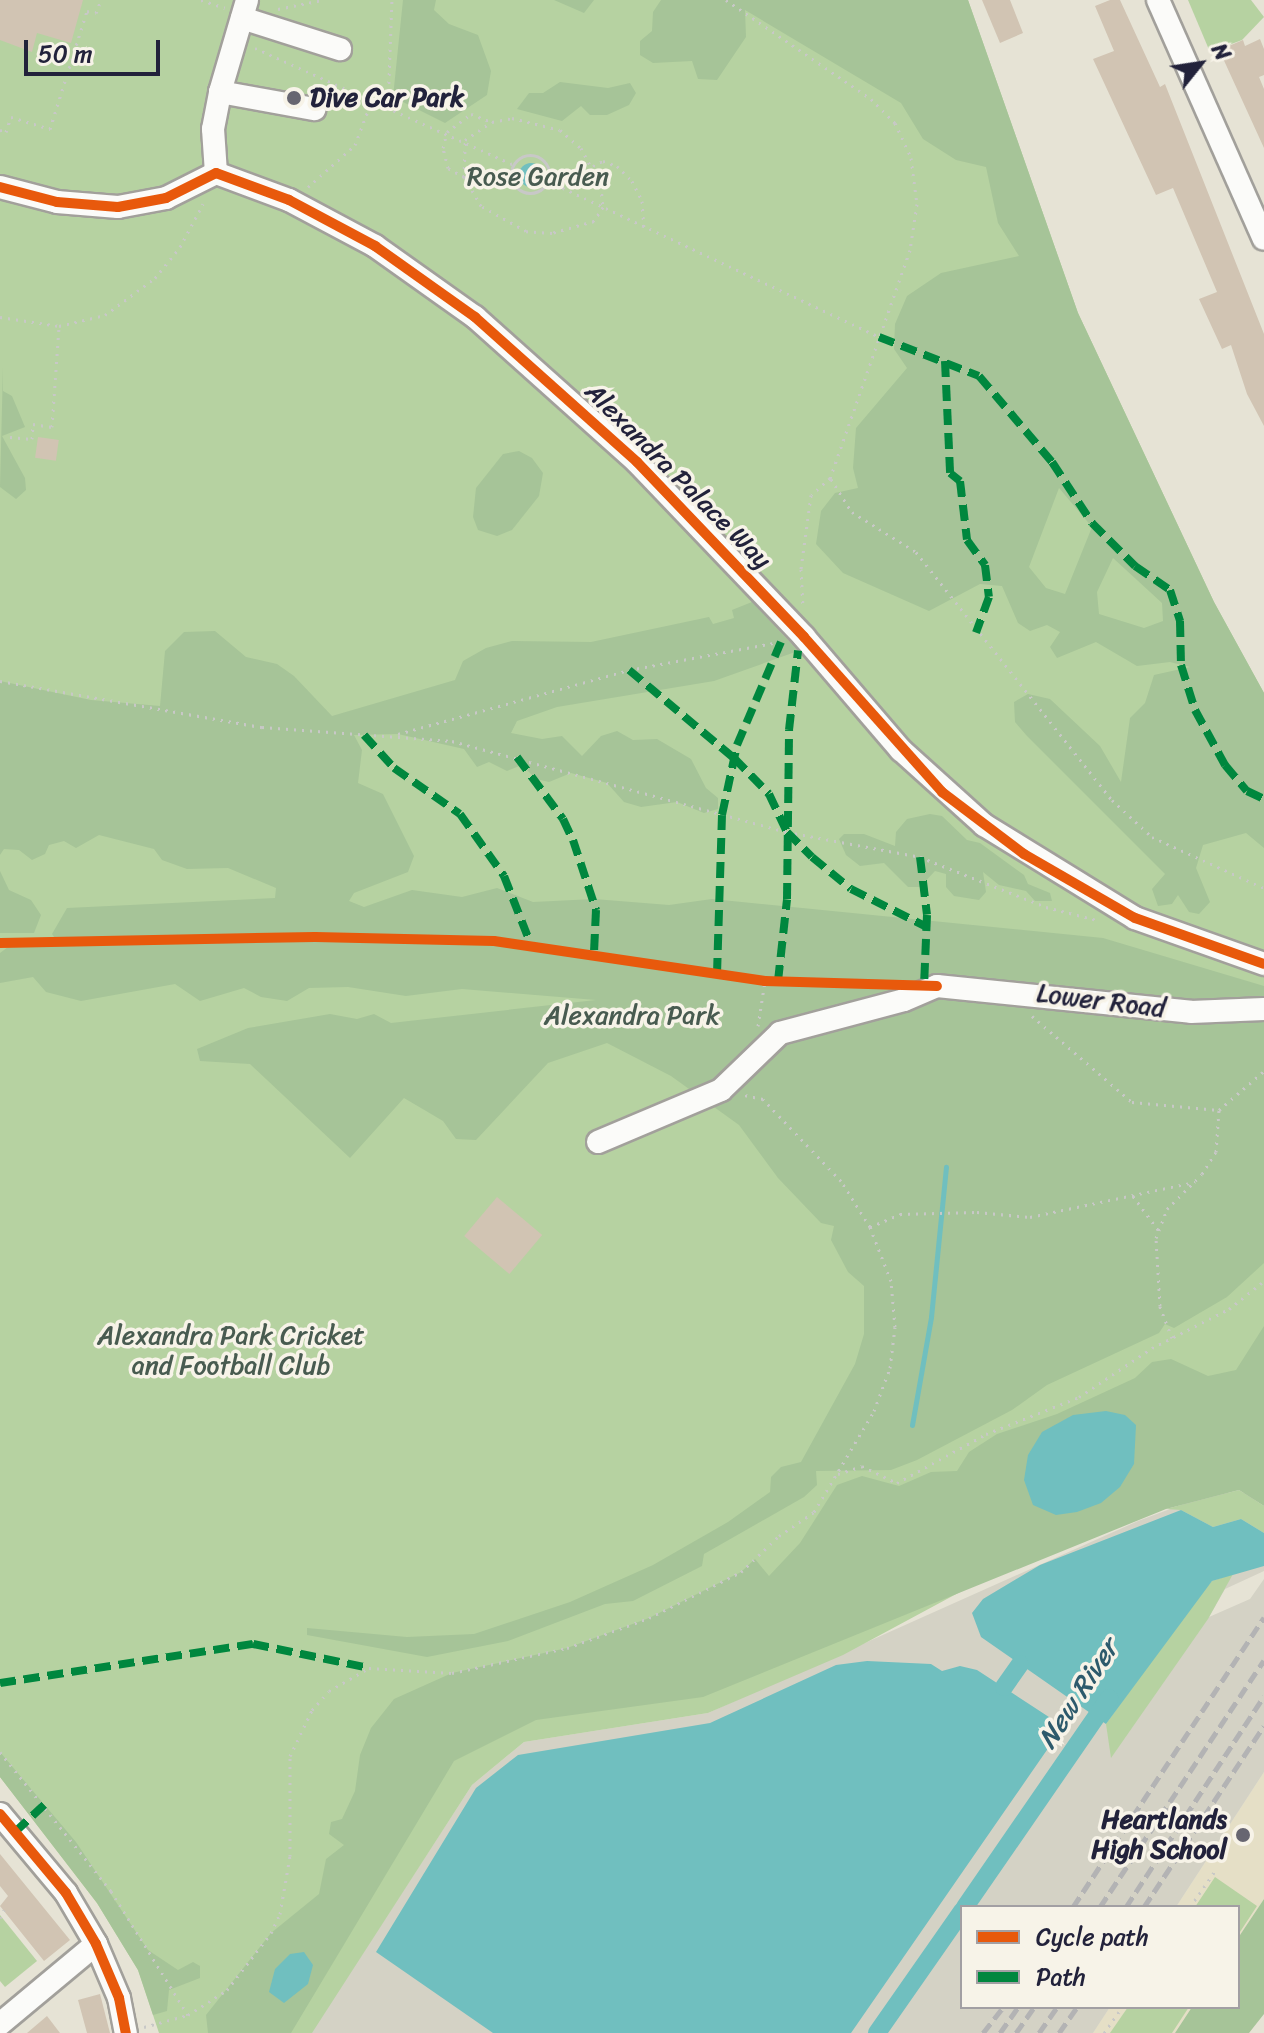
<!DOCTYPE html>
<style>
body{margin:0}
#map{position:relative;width:1264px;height:2033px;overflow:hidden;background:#e6e3d5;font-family:Sriracha,sans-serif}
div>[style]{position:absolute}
.built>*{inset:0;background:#e5dfc6}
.industrial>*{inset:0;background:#d4d2c5}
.green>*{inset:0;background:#b6d2a1}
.forest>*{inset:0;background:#a6c498}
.water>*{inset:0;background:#70bfbf}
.round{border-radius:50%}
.stream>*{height:5px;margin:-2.5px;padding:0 2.5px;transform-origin:2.5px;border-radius:2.5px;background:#70bfbf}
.canal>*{height:18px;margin:-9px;padding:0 9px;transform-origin:9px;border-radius:9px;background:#70bfbf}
.building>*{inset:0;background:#d1c4b3;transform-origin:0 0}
.path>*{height:3px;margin-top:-1.5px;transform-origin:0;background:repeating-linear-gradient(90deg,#c8c8c7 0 2px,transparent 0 8px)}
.path>.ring{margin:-1.5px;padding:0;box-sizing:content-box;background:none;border:3px solid #c8c8c7;border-radius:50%}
.roads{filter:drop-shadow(2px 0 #a2a09b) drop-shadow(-2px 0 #a2a09b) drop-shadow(0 2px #a2a09b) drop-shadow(0 -2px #a2a09b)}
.minor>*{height:22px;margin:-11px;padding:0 11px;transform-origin:11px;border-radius:11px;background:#fbfbf9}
.rail>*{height:5px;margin-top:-2.5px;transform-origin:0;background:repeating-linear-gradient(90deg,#b3b3b4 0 12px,transparent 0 18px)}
.quiet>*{height:8px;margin-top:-4px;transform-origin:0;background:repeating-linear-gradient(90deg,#00873e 0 16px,transparent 0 24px)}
.cycleway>*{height:10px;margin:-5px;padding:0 5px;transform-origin:5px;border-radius:5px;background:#e8590c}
.dots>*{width:22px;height:22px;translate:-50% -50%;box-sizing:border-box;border:4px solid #f7f3e8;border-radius:50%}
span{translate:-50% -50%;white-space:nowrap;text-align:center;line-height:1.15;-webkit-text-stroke:7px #f7f3e8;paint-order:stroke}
.poi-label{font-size:26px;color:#22223b;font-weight:700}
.left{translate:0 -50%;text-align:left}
.right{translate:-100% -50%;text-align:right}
.park-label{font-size:26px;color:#485b50}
.street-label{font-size:26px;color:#22223b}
.water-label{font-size:28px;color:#2d5a6c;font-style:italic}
.legend{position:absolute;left:960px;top:1905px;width:280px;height:104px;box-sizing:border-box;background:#f7f3e8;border:2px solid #a29fa3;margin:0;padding:10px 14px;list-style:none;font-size:24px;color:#22223b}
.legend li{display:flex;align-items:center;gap:16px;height:40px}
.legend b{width:40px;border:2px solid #a29fa3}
.north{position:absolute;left:1160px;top:24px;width:80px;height:80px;-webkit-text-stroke:6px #f7f3e8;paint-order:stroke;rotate:60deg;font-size:22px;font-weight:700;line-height:32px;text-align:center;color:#22223b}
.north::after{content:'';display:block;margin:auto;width:28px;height:36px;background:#22223b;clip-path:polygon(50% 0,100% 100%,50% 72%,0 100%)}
.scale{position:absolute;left:24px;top:40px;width:136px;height:36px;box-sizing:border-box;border:4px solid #22223b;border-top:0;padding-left:10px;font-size:24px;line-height:28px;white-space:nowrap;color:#22223b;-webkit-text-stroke:6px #f7f3e8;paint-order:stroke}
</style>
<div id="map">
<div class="built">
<i style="clip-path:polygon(1264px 1772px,1264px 1899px,1238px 1938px,1238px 1907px,1176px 1907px)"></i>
<i style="clip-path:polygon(1110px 2007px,1192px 2007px,1175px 2033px,1093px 2033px)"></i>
</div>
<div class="industrial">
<i style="clip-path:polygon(1213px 1493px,1247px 1493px,1264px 1508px,1264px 1571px,1225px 1589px,1209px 1617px,1250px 1599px,1264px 1579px,1264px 1772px,1176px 1907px,962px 1907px,962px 2007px,1110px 2007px,1093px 2033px,311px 2033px,472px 1785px,524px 1742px,708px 1713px,1138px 1521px)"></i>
</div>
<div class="green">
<i style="clip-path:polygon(0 0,968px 0,1078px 313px,1214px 602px,1264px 693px,1264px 1428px,843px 1655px,708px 1713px,524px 1742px,472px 1785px,312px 2033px,159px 2033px,138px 1970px,97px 1903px,0 1777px)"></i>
<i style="clip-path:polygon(1188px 0,1251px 0,1264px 17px,1242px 40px,1210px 52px)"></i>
<i style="clip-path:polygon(1239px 1490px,1264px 1506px,1264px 1533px,1241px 1519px,1213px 1527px,1181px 1510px,1166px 1509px)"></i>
<i style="clip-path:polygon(1233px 1574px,1208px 1619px,1111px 1758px,1106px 1724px,1198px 1596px,1212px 1581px)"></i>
<i style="clip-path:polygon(1215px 1877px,1257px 1906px,1238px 1935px,1238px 1907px,1195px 1907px)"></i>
<i style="clip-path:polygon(0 1915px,37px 1961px,5px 1987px,0 1981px)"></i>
<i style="clip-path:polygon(1128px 2007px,1189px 2007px,1172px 2033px,1110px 2033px)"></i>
</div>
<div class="forest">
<i style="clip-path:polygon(403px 0,436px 0,434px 10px,449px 24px,478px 35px,491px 71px,487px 95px,445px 123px,393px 97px)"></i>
<i style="clip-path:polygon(554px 0,594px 0,584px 13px)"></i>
<i style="clip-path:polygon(evenodd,661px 0,968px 0,1078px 313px,1214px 602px,1264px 693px,1264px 848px,1246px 833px,1203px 845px,1196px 868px,1210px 902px,1199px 914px,1189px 912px,1178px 895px,1172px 904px,1158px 906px,1152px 889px,1165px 874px,1027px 736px,1015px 722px,1014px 702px,1028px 694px,1050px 699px,1100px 746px,1121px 782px,1130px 718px,1145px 703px,1154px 675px,1190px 667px,1170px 662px,1137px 666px,1096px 642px,1057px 658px,1050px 647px,1060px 632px,1047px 625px,1030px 631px,1018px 623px,1002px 586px,980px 584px,929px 611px,843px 573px,816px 544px,821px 511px,835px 493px,858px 488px,853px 468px,856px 428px,907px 368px,894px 349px,895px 324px,907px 296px,941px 273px,1019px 256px,998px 223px,986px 167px,956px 160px,923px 139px,901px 103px,745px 10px,746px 37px,717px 80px,698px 79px,692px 61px,653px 63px,640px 55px,640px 41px,652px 31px,653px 12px,661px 0,1059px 488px,1092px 527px,1065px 594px,1046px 588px,1029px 567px,1059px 488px,661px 0,1113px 558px,1162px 603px,1163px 621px,1144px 628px,1099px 614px,1097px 592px,1113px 558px)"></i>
<i style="clip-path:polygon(560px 82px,608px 88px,630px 83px,636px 93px,629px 105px,607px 115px,590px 115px,581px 106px,562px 121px,517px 109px,529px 93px,543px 93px)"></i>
<i style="clip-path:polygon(3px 367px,3px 391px,12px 396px,25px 427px,2px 436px,25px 478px,26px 490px,16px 499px,0 487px)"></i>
<i style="clip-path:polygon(519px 451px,532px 458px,543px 473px,539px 496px,512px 530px,497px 536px,478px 530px,473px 517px,476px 488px,503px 454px)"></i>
<i style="clip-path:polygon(752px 602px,798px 651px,714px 681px,557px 707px,517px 721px,511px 733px,542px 739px,562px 736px,582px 756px,601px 736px,617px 731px,633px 740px,657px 739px,691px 759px,706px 788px,718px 798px,718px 809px,704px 813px,677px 802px,641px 807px,624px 802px,607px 783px,571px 773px,549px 782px,536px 779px,522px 765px,507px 771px,489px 762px,477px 767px,464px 749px,398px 734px,354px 735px,362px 750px,358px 783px,383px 794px,414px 856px,408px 872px,354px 893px,349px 901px,364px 907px,412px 890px,462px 897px,497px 888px,533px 902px,594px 899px,669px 905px,712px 899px,1103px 938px,1264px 986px,1264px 1263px,1227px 1297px,1174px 1328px,1165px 1324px,1159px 1333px,1047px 1385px,1012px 1410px,917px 1460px,891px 1470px,816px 1471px,817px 1485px,804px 1497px,704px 1554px,702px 1566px,633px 1601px,605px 1604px,508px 1641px,427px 1657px,307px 1635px,307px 1628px,407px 1637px,474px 1634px,570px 1602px,653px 1565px,728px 1522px,770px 1492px,771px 1477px,781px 1467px,801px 1462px,855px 1364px,864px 1334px,864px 1286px,848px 1272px,831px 1240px,834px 1226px,821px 1223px,778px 1178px,739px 1125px,671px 1076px,607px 1043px,548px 1063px,476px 1140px,456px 1139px,443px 1121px,404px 1098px,350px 1158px,250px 1064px,200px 1061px,197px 1049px,248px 1028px,330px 1014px,357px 1019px,374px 1014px,391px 1023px,596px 1000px,462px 989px,406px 996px,348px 987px,309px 988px,287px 1001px,261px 997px,244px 988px,200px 1001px,175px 984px,81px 1001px,46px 992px,33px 977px,0 983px,0 953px,12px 944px,60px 945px,52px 934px,67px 908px,275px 898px,276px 888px,228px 868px,187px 869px,162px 860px,154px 849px,99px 835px,76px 848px,64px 841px,49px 845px,45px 854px,32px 860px,19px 850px,4px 849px,0 855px,0 681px,91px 700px,160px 706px,165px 651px,184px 632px,215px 631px,246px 657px,277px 664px,294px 676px,332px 716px,455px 680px,463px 661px,486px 648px,512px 641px,591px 642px,709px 617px,713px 624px,734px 618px,732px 610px)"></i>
<i style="clip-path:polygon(930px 814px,942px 816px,967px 840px,980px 843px,1024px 875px,1028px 884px,1050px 893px,1052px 901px,1035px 901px,1026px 891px,999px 885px,983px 872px,986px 892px,979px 900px,954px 896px,946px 887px,946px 874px,935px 871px,920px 887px,908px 887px,884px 863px,860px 866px,846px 855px,839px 839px,844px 834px,864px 834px,895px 846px,896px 832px,907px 819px)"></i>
<i style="clip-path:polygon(0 871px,9px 890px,31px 900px,41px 915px,34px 933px,0 933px)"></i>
<i style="clip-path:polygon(1264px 1326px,1264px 1506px,1239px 1490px,1166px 1509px,703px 1697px,536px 1720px,454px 1761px,291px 2033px,208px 2033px,206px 2015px,271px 1933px,319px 1894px,326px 1859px,344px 1845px,329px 1834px,331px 1822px,342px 1819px,355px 1791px,360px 1755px,371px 1728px,394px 1699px,452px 1673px,567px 1648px,649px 1618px,741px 1572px,755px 1559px,769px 1576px,800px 1543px,837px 1485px,862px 1476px,899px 1486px,931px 1472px,957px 1471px,969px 1452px,997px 1434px,1057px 1414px,1135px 1378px,1152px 1362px,1171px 1359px,1208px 1376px,1236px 1370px)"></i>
<i style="clip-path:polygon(0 1752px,76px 1842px,148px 1950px,178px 1970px,193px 1962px,200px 1966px,200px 1978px,169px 1990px,167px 2011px,153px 2015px,138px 1970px,97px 1903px,0 1777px)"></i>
<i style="clip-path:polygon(1264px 1899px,1264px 2014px,1249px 2033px,1175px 2033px,1192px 2007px,1238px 2007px,1238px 1938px)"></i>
</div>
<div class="water">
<i class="round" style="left:519px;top:163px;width:24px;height:24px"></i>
<i style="clip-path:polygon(1106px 1411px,1125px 1415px,1136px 1425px,1134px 1464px,1120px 1487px,1101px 1503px,1077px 1512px,1056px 1515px,1033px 1505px,1024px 1480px,1028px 1455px,1042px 1432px,1073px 1415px)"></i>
<i style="clip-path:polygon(1181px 1510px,1213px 1527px,1241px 1519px,1264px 1533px,1264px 1566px,1212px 1581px,1106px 1724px,981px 1637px,972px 1613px,983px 1599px,1040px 1565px)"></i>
<i style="clip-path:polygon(867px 1661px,931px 1664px,942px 1671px,960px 1666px,977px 1670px,1052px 1719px,1058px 1734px,851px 2033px,493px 2033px,376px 1952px,476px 1788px,518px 1755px,710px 1723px,836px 1665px)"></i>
<i style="clip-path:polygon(304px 1952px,313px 1965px,308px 1984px,284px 2003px,269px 1992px,275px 1969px,290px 1954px)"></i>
</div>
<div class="stream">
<i style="left:912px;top:1425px;width:110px;rotate:-80deg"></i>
<i style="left:931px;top:1317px;width:151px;rotate:-84.3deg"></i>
</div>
<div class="canal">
<i style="left:1004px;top:1687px;width:28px;rotate:-55deg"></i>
<i style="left:965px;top:1907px;width:254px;rotate:-55.4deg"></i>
<i style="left:877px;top:2033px;width:149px;rotate:-55.1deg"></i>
</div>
<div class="building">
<i style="clip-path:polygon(0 0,83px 0,71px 43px,37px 33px,32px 52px,0 40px)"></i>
<i style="clip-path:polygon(982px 0,1010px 0,1023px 33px,1000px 43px)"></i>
<i style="clip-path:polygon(1110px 0,1120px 0,1160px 87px,1165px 84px,1264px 334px,1264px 426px,1247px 394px,1231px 345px,1222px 349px,1199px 299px,1217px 292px,1173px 188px,1156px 195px,1093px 59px,1114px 51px,1095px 6px)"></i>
<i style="clip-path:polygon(1260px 39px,1264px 49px,1264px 75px,1259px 77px,1264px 89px,1264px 148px,1221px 54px,1224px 48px,1243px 40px,1245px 46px)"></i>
<i style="left:38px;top:437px;width:21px;height:21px;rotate:8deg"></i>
<i style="left:497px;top:1197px;width:59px;height:51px;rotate:40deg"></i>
<i style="clip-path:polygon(0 1854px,70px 1940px,44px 1961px,0 1906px,8px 1896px,0 1886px)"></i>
<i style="clip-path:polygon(100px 1994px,110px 2033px,87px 2033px,78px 2000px)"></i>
<i style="clip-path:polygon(47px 2016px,60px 2033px,27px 2033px)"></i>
</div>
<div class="path">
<i style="left:201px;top:0;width:25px;rotate:18deg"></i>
<i style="left:726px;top:0;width:176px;rotate:34.3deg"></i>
<i style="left:871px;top:99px;width:34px;rotate:45deg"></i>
<i style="left:895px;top:123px;width:38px;rotate:65deg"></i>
<i style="left:911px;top:158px;width:46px;rotate:82.6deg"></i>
<i style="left:917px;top:204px;width:47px;rotate:98.7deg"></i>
<i style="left:910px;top:250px;width:242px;rotate:109.3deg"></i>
<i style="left:830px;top:478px;width:25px;rotate:138deg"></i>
<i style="left:811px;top:495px;width:75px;rotate:97.7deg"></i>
<i style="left:801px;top:569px;width:38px;rotate:87deg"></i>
<i style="left:278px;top:9px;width:45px;rotate:-11.6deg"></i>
<i style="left:255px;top:48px;width:284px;rotate:24.3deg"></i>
<i style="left:388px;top:107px;width:107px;rotate:-87.9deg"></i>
<i style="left:512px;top:118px;width:49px;rotate:14deg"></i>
<i style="left:560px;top:130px;width:28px;rotate:41deg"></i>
<i style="left:581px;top:148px;width:43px;rotate:62.2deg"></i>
<i style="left:601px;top:186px;width:21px;rotate:85deg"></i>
<i style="left:603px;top:207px;width:17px;rotate:123deg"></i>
<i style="left:594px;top:221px;width:44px;rotate:164.1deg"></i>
<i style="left:552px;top:233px;width:26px;rotate:-176deg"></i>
<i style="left:526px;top:231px;width:51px;rotate:-150.9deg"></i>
<i style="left:481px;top:206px;width:34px;rotate:-120deg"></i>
<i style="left:464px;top:177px;width:37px;rotate:-88deg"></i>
<i style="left:465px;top:140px;width:32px;rotate:-34deg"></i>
<i style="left:492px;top:122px;width:20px;rotate:-11deg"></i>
<i style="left:0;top:130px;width:6px;rotate:18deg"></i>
<i style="left:6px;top:132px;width:16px;rotate:-72deg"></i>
<i style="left:11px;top:117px;width:41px;rotate:17.1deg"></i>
<i style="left:50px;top:129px;width:124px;rotate:-72.6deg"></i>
<i style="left:87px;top:11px;width:9px;rotate:13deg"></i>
<i style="left:96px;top:13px;width:14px;rotate:-69deg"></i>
<i class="ring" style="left:511px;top:155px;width:35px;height:35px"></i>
<i style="left:593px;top:166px;width:11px;rotate:-27deg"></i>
<i style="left:603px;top:161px;width:15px;rotate:20deg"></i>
<i style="left:617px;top:166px;width:21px;rotate:45deg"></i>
<i style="left:632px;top:181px;width:22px;rotate:63deg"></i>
<i style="left:642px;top:201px;width:26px;rotate:86deg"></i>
<i style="left:464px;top:177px;width:18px;rotate:-151deg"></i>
<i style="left:448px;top:168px;width:21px;rotate:-104deg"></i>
<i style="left:443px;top:148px;width:16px;rotate:-76deg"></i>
<i style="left:447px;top:132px;width:30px;rotate:-37deg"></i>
<i style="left:471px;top:114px;width:22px;rotate:21deg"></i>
<i style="left:548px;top:181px;width:365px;rotate:25.2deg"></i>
<i style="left:308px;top:187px;width:63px;rotate:-41.8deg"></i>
<i style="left:355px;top:145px;width:48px;rotate:-69.3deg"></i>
<i style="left:0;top:317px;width:60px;rotate:8.7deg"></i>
<i style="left:59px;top:326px;width:47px;rotate:-13.4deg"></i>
<i style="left:105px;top:315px;width:62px;rotate:-36.5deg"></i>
<i style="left:155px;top:278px;width:40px;rotate:-51deg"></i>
<i style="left:180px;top:247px;width:49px;rotate:-61.9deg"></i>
<i style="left:10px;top:437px;width:22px;rotate:5deg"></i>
<i style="left:32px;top:439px;width:15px;rotate:-86deg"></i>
<i style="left:33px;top:424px;width:19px;rotate:9deg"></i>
<i style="left:52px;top:427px;width:100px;rotate:-86deg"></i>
<i style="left:831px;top:479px;width:39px;rotate:58deg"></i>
<i style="left:852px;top:512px;width:75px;rotate:32deg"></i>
<i style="left:916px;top:552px;width:316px;rotate:51.7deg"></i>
<i style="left:1112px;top:800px;width:54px;rotate:42.8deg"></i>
<i style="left:1152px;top:837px;width:123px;rotate:24.5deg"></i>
<i style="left:0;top:681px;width:266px;rotate:10deg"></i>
<i style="left:262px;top:727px;width:191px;rotate:4.2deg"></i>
<i style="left:452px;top:741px;width:347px;rotate:15.2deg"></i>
<i style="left:787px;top:832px;width:135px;rotate:10.6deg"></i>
<i style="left:920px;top:857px;width:136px;rotate:21.6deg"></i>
<i style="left:1046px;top:907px;width:53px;rotate:14.3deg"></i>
<i style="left:398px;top:734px;width:240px;rotate:-15.5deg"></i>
<i style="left:629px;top:670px;width:153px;rotate:-10.6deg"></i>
<i style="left:1032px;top:1016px;width:132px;rotate:40.7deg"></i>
<i style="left:1132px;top:1102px;width:87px;rotate:5.3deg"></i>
<i style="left:758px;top:1026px;width:46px;rotate:-81.2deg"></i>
<i style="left:1133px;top:1196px;width:44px;rotate:53.4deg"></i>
<i style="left:870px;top:1227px;width:33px;rotate:-23deg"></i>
<i style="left:900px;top:1214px;width:77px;rotate:-1.5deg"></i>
<i style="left:977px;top:1212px;width:53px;rotate:5.4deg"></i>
<i style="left:1030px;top:1217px;width:169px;rotate:-12deg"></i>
<i style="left:1172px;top:1338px;width:34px;rotate:-111deg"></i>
<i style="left:1160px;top:1306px;width:68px;rotate:-93.4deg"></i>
<i style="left:1156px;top:1238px;width:31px;rotate:-69deg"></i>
<i style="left:1167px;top:1209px;width:49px;rotate:-45deg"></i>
<i style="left:1202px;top:1174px;width:26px;rotate:-58deg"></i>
<i style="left:1216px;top:1152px;width:42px;rotate:-85.9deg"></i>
<i style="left:1219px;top:1110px;width:60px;rotate:-40.9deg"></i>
<i style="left:838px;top:1474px;width:25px;rotate:-18deg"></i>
<i style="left:862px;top:1466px;width:39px;rotate:26deg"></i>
<i style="left:897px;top:1483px;width:102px;rotate:-28.8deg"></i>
<i style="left:986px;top:1434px;width:100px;rotate:-21.7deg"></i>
<i style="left:1079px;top:1397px;width:88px;rotate:-33.9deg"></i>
<i style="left:1152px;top:1348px;width:86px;rotate:-26.9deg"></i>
<i style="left:1229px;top:1309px;width:45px;rotate:-38.7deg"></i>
<i style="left:0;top:1752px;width:178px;rotate:51.4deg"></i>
<i style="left:111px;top:1891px;width:146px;rotate:58.2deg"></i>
<i style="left:1190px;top:1907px;width:44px;rotate:-55.2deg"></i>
<i style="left:0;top:1918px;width:9px;rotate:-63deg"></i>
<i style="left:144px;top:2027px;width:46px;rotate:-15.3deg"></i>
<i style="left:188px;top:2015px;width:46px;rotate:-32.7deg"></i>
<i style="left:227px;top:1990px;width:72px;rotate:-52.3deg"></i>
<i style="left:271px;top:1933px;width:21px;rotate:-65deg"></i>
<i style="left:280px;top:1914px;width:59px;rotate:-80.2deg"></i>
<i style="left:290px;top:1856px;width:100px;rotate:-90deg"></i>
<i style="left:290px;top:1756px;width:51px;rotate:-64.4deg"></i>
<i style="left:312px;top:1710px;width:25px;rotate:-48deg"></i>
<i style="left:329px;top:1691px;width:46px;rotate:-29.9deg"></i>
<i style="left:369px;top:1668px;width:83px;rotate:3.4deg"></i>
<i style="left:452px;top:1673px;width:118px;rotate:-12.3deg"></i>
<i style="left:567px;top:1648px;width:87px;rotate:-20.1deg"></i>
<i style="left:649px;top:1618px;width:103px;rotate:-26.6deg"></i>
<i style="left:741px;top:1572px;width:52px;rotate:-43.5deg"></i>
<i style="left:779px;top:1536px;width:42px;rotate:-34.4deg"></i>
<i style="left:814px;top:1512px;width:117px;rotate:-59.3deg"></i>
<i style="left:874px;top:1411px;width:46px;rotate:-69.6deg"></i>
<i style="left:890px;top:1368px;width:41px;rotate:-83deg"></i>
<i style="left:895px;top:1327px;width:46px;rotate:-95deg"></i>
<i style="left:891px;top:1281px;width:58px;rotate:-111.3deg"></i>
<i style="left:870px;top:1227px;width:54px;rotate:-122.2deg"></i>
<i style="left:841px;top:1181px;width:113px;rotate:-133.6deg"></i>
<i style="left:763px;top:1099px;width:19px;rotate:-168deg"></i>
<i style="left:1104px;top:2033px;width:32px;rotate:-55deg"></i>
</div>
<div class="roads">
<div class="minor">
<i style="left:1158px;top:0;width:261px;rotate:66.1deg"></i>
<i style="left:242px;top:18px;width:103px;rotate:17.6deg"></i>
<i style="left:220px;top:92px;width:96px;rotate:10.3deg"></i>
<i style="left:216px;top:173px;width:78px;rotate:20.3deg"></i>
<i style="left:289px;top:200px;width:98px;rotate:28.1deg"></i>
<i style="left:375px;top:246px;width:123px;rotate:35.4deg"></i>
<i style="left:475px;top:317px;width:217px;rotate:41.8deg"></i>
<i style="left:637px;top:462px;width:242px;rotate:46.3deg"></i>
<i style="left:804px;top:637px;width:149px;rotate:49.4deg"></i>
<i style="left:901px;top:750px;width:112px;rotate:42.1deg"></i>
<i style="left:984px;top:825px;width:177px;rotate:31.6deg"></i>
<i style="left:1135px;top:918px;width:137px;rotate:19.6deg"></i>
<i style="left:216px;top:173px;width:44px;rotate:-93.9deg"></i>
<i style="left:213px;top:129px;width:38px;rotate:-79deg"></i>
<i style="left:220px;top:92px;width:96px;rotate:-73.6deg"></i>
<i style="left:0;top:187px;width:59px;rotate:14.7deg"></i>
<i style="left:57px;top:202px;width:61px;rotate:4.7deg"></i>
<i style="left:118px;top:207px;width:49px;rotate:-10.6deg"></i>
<i style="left:166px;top:198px;width:56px;rotate:-26.6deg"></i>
<i style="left:598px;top:1142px;width:134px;rotate:-22.9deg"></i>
<i style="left:721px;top:1090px;width:82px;rotate:-44deg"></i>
<i style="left:780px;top:1033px;width:128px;rotate:-14.9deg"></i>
<i style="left:904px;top:1000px;width:36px;rotate:-23deg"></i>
<i style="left:937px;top:986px;width:255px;rotate:5.8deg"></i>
<i style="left:1191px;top:1012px;width:73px;rotate:-2.4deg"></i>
<i style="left:0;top:1814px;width:103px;rotate:50.1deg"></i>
<i style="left:66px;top:1893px;width:59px;rotate:59.5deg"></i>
<i style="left:96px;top:1944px;width:59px;rotate:66.9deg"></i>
<i style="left:119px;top:1998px;width:36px;rotate:79deg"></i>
<i style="left:0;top:2024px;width:125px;rotate:-39.8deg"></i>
</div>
</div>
<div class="rail">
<i style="left:1073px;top:1907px;width:347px;rotate:-56.6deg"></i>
<i style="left:1100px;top:1907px;width:296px;rotate:-56.4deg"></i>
<i style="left:1126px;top:1907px;width:252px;rotate:-56.8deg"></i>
<i style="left:1144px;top:1907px;width:217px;rotate:-56.5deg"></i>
<i style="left:983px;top:2033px;width:33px;rotate:-52deg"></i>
<i style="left:1000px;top:2033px;width:32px;rotate:-55deg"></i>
<i style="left:1016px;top:2033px;width:32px;rotate:-55deg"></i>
<i style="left:1039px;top:2033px;width:32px;rotate:-55deg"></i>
<i style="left:1059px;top:2033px;width:32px;rotate:-55deg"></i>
</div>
<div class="quiet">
<i style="left:879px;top:337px;width:107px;rotate:21.3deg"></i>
<i style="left:979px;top:376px;width:113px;rotate:49.7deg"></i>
<i style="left:1052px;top:462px;width:73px;rotate:56.7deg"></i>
<i style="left:1092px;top:523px;width:61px;rotate:45deg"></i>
<i style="left:1135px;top:566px;width:42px;rotate:34.4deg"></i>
<i style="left:1170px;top:590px;width:33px;rotate:72deg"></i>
<i style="left:1180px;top:621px;width:44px;rotate:88.7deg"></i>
<i style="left:1181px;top:665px;width:47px;rotate:72.7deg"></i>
<i style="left:1195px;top:710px;width:63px;rotate:61.4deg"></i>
<i style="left:1225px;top:765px;width:34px;rotate:50deg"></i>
<i style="left:1247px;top:791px;width:19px;rotate:25deg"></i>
<i style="left:945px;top:361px;width:112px;rotate:87.4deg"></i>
<i style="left:950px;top:473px;width:13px;rotate:39deg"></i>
<i style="left:960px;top:481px;width:59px;rotate:83.2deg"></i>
<i style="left:967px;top:540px;width:31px;rotate:54deg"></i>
<i style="left:985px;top:565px;width:32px;rotate:83deg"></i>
<i style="left:989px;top:597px;width:38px;rotate:110deg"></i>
<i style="left:629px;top:670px;width:137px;rotate:40deg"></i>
<i style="left:734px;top:758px;width:50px;rotate:45.8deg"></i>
<i style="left:769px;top:794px;width:42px;rotate:64.7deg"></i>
<i style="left:787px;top:832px;width:35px;rotate:45deg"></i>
<i style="left:812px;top:857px;width:50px;rotate:39.4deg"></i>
<i style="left:851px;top:889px;width:85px;rotate:26.6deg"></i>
<i style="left:364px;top:735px;width:45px;rotate:47.7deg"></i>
<i style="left:394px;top:768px;width:80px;rotate:34.9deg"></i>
<i style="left:460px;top:814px;width:76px;rotate:54.6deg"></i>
<i style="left:504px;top:876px;width:74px;rotate:68.6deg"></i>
<i style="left:517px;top:757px;width:77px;rotate:53.4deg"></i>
<i style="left:563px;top:819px;width:23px;rotate:65deg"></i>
<i style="left:573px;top:840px;width:74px;rotate:71.8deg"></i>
<i style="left:596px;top:910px;width:43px;rotate:92.7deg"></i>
<i style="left:920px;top:857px;width:58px;rotate:83.1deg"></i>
<i style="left:927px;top:915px;width:71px;rotate:92.4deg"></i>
<i style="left:717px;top:974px;width:159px;rotate:-88.2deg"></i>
<i style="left:722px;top:815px;width:72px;rotate:-77.9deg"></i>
<i style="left:737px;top:745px;width:112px;rotate:-66.9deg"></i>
<i style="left:778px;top:981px;width:82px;rotate:-83.7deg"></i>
<i style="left:787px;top:899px;width:169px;rotate:-89.3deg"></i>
<i style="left:789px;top:730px;width:80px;rotate:-83.5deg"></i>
<i style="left:0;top:1683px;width:256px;rotate:-8.8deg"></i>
<i style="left:253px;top:1644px;width:118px;rotate:11.7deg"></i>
<i style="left:15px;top:1832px;width:40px;rotate:-43deg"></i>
</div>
<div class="cycleway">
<i style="left:0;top:187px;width:59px;rotate:14.7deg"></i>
<i style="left:57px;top:202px;width:61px;rotate:4.7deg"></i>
<i style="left:118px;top:207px;width:49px;rotate:-10.6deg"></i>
<i style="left:166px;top:198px;width:56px;rotate:-26.6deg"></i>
<i style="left:216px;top:173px;width:78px;rotate:20.3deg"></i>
<i style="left:289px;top:200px;width:98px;rotate:28.1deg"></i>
<i style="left:375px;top:246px;width:123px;rotate:35.4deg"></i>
<i style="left:475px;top:317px;width:217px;rotate:41.8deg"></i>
<i style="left:637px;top:462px;width:242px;rotate:46.3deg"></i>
<i style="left:804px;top:637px;width:208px;rotate:48.3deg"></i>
<i style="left:942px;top:792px;width:103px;rotate:37.1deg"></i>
<i style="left:1024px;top:854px;width:128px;rotate:30deg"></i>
<i style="left:1135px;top:918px;width:137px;rotate:19.6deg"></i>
<i style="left:0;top:943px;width:315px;rotate:-1.1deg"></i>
<i style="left:315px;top:937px;width:179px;rotate:1.3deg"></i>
<i style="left:494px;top:941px;width:274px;rotate:8.4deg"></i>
<i style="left:765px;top:981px;width:172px;rotate:1.7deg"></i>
<i style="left:0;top:1814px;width:103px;rotate:50.1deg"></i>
<i style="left:66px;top:1893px;width:59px;rotate:59.5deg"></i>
<i style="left:96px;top:1944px;width:59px;rotate:66.9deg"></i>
<i style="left:119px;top:1998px;width:36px;rotate:79deg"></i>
</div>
<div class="dots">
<i style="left:294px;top:98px;background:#676671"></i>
<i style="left:1243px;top:1835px;background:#676671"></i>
</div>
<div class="poi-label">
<span class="left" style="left:310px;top:98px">Dive Car Park</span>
<span class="right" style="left:1227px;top:1835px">Heartlands<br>High School</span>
</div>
<div class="park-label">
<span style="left:538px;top:177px">Rose Garden</span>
<span style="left:632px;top:1016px">Alexandra Park</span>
<span style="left:231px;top:1351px">Alexandra Park Cricket<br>and Football Club</span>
</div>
<div class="street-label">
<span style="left:678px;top:476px;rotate:45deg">Alexandra Palace Way</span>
<span style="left:1101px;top:1001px;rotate:7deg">Lower Road</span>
</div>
<div class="water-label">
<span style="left:1078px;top:1694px;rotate:-57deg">New River</span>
</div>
<ul class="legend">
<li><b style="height:10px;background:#e8590c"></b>Cycle path</li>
<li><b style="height:10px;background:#00873e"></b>Path</li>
</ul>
<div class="north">N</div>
<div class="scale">50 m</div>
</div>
